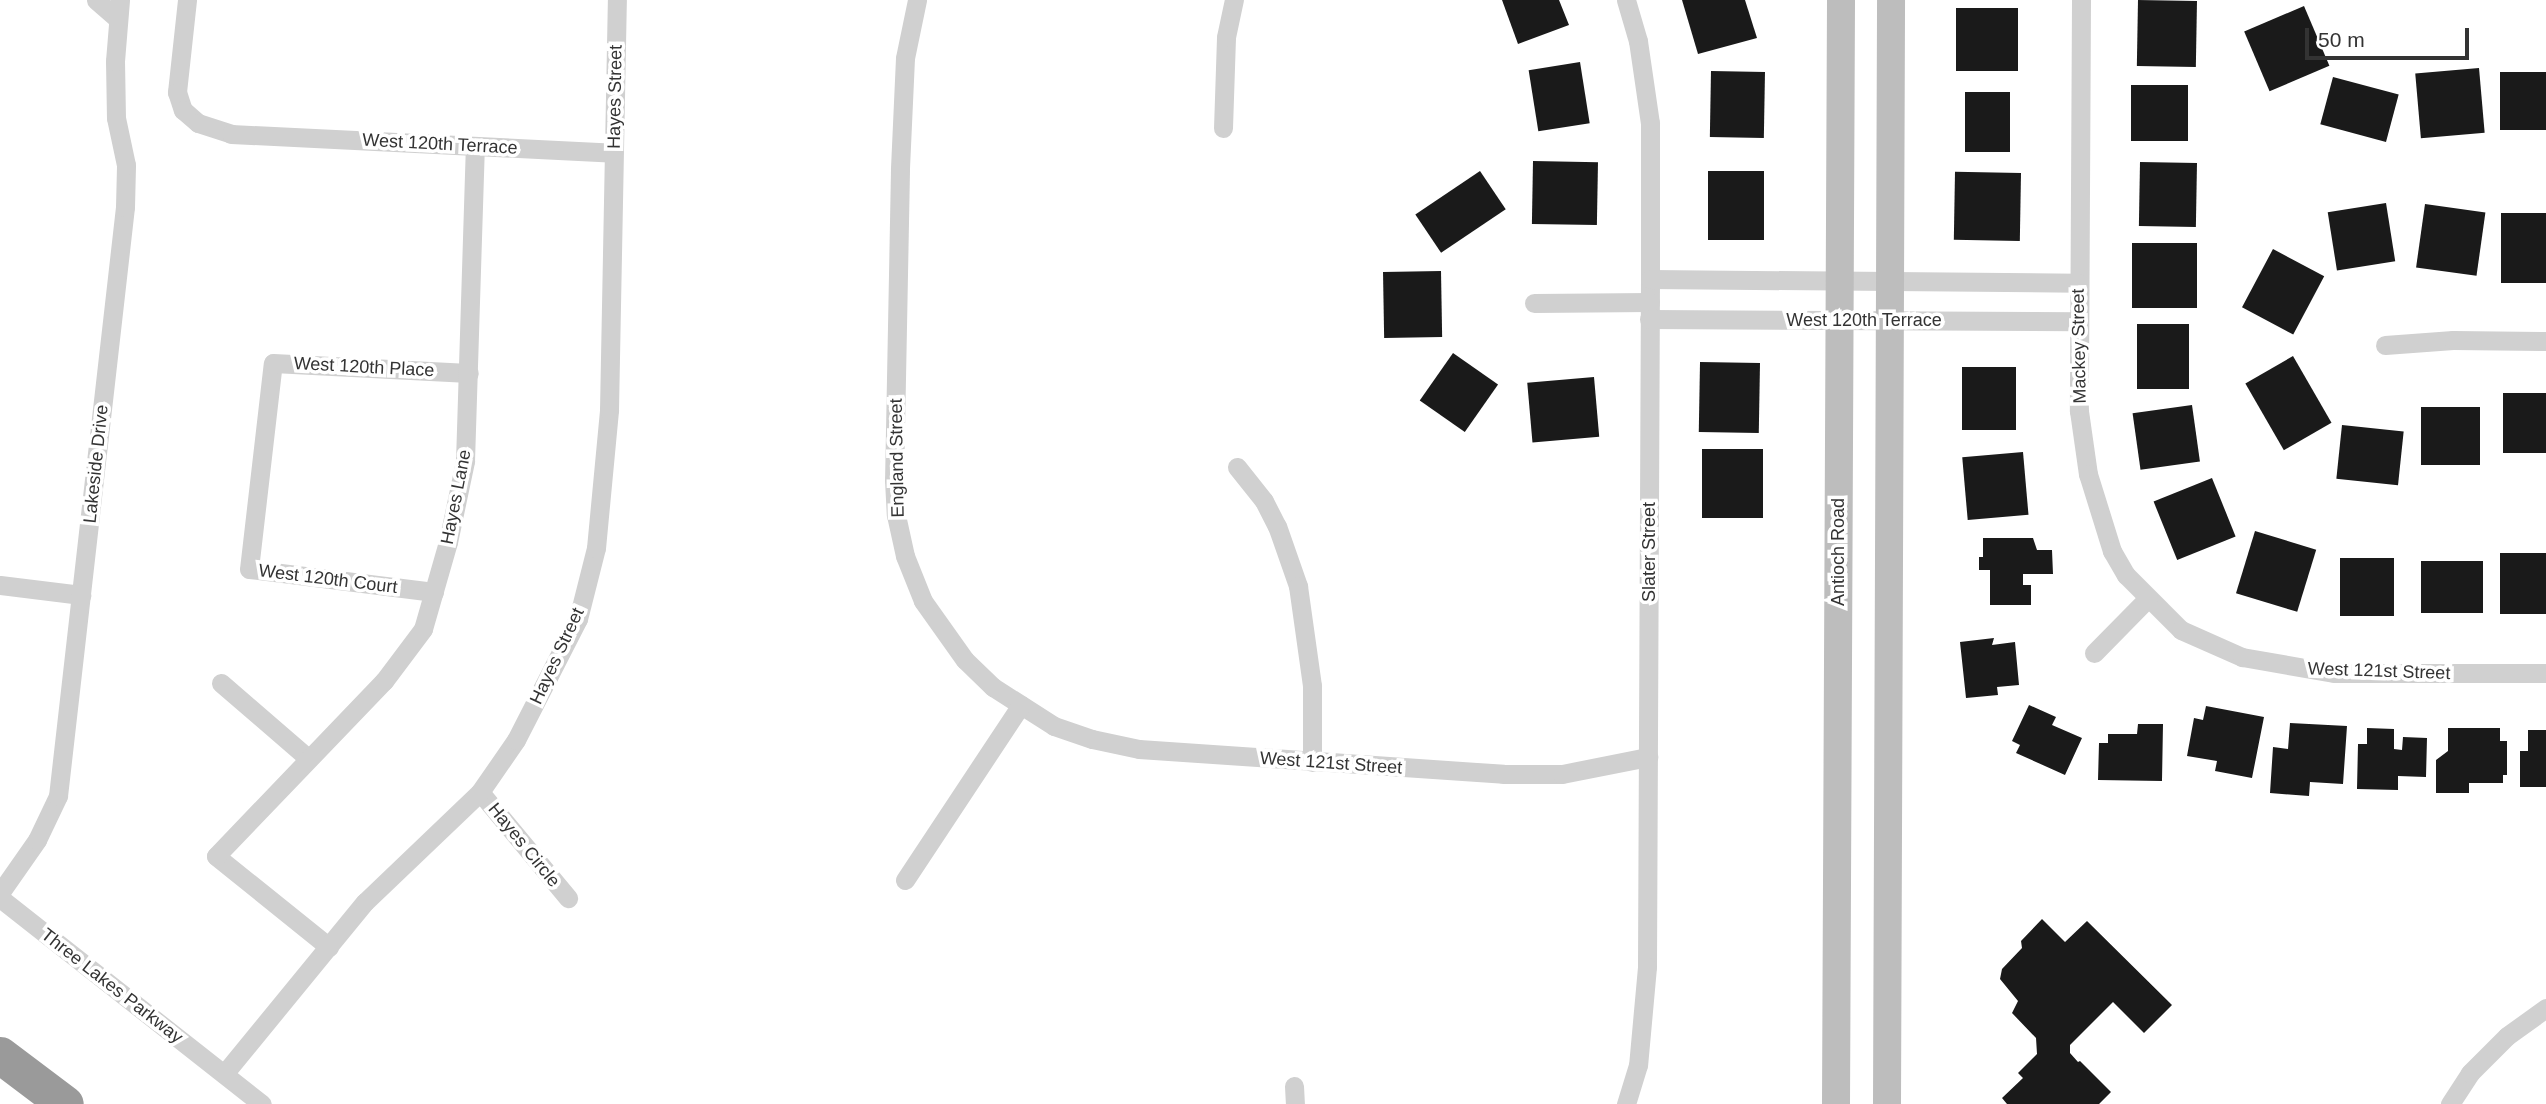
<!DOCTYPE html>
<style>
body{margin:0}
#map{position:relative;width:2546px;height:1104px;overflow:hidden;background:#fff;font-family:Arial,sans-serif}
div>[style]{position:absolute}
.building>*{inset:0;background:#1a1a1a;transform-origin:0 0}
.minor>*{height:19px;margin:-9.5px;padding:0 9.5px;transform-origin:9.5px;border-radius:9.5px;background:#d0d0d0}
.secondary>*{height:28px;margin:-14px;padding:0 14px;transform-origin:14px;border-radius:14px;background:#bdbdbd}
.motorway>*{height:37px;margin:-18.5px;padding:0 18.5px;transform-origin:18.5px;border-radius:18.5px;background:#9a9a9a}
span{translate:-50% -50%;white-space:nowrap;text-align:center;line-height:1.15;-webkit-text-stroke:7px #fff;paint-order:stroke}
.street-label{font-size:18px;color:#333}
.scale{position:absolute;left:2305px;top:28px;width:164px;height:32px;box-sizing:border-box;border:4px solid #333;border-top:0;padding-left:9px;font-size:21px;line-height:24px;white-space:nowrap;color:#333;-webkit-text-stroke:5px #fff;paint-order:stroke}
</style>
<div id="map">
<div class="building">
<i style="clip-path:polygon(1502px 0,1559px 0,1569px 25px,1518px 44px)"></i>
<i style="clip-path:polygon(1682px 0,1745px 0,1757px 38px,1698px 54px)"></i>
<i style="left:2138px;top:0;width:59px;height:66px;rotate:1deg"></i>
<i style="left:2304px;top:6px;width:65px;height:65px;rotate:67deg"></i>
<i style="left:1956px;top:8px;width:62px;height:63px"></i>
<i style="left:1580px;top:62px;width:62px;height:52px;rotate:81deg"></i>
<i style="left:2479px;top:68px;width:65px;height:64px;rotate:85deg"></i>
<i style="left:1711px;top:71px;width:54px;height:66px;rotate:1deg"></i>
<i style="left:2546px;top:72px;width:58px;height:46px;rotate:90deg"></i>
<i style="left:2333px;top:77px;width:68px;height:49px;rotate:15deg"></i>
<i style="left:2188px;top:85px;width:56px;height:57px;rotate:90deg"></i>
<i style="left:1965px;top:92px;width:45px;height:60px"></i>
<i style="left:1533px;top:161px;width:65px;height:63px;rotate:1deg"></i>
<i style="left:2140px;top:162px;width:57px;height:64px;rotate:1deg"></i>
<i style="left:1480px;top:171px;width:46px;height:78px;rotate:56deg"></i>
<i style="left:1708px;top:171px;width:56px;height:69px"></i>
<i style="left:2021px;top:173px;width:68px;height:66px;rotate:91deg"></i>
<i style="left:2386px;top:203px;width:59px;height:59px;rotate:81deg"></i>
<i style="left:2425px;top:204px;width:61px;height:64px;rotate:8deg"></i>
<i style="left:2501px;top:213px;width:45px;height:70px"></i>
<i style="left:2132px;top:243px;width:65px;height:65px"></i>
<i style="left:2273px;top:249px;width:58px;height:66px;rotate:28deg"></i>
<i style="left:1441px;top:271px;width:66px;height:58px;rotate:89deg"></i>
<i style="left:2137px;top:324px;width:52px;height:65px"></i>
<i style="left:1453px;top:353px;width:55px;height:58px;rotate:35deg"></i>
<i style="left:2293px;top:356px;width:77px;height:55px;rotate:60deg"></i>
<i style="left:1760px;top:363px;width:70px;height:60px;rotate:91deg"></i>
<i style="left:1962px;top:367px;width:54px;height:63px"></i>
<i style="left:1594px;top:377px;width:60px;height:67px;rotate:85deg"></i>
<i style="left:2503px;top:393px;width:43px;height:60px"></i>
<i style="left:2192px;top:405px;width:57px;height:60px;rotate:82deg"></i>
<i style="left:2480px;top:407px;width:58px;height:59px;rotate:90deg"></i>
<i style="left:2342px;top:425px;width:62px;height:54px;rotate:6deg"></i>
<i style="left:1702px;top:449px;width:61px;height:69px"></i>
<i style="left:2023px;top:452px;width:63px;height:61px;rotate:85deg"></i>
<i style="left:2212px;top:478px;width:63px;height:63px;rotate:68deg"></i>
<i style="left:2255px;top:531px;width:64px;height:65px;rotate:17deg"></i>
<i style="clip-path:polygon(1983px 538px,2033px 538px,2037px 550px,2052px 550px,2053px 574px,2023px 574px,2023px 585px,2031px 585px,2031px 605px,1990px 605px,1990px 570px,1979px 570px,1979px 557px,1983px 557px)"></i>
<i style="left:2500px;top:553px;width:46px;height:61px"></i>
<i style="left:2394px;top:558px;width:58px;height:54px;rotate:90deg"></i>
<i style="left:2421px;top:561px;width:62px;height:52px"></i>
<i style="clip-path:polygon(1994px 638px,1992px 645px,2015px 642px,2019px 685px,1997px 687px,1998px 695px,1966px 698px,1960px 642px)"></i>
<i style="clip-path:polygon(2029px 705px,2056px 717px,2052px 725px,2082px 738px,2065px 775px,2016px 753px,2020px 745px,2012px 741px)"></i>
<i style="clip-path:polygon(2206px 706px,2264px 717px,2252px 778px,2215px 771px,2217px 761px,2187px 756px,2194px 718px,2203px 720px)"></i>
<i style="clip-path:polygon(2290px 723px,2347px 726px,2343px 784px,2310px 782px,2309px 796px,2270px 793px,2273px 747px,2288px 749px)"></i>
<i style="clip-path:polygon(2138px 724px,2163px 724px,2162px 781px,2098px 780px,2099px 743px,2108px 743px,2108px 734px,2137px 734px)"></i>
<i style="clip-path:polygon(2367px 728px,2394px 729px,2394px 749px,2402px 750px,2403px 737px,2427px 738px,2426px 777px,2398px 776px,2398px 790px,2357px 789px,2358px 744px,2367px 744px)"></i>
<i style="clip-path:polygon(2448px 728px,2500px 728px,2500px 741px,2507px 741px,2507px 775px,2503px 775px,2503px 783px,2469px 783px,2469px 793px,2436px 793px,2436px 760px,2448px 751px)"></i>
<i style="clip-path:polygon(2528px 730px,2546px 730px,2546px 787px,2520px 787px,2520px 751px,2528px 751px)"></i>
<i style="clip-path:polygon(2042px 919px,2065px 942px,2087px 921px,2172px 1005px,2144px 1033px,2113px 1002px,2070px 1045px,2070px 1053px,2078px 1062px,2080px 1061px,2111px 1092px,2099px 1104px,2007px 1104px,2002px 1098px,2023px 1078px,2018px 1073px,2037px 1054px,2036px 1038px,2012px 1013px,2018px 1001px,2000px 979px,2002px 969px,2022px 948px,2021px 941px)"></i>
</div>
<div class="minor">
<i style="left:96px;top:0;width:29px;rotate:41deg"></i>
<i style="left:187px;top:0;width:93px;rotate:96.2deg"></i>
<i style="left:177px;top:92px;width:19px;rotate:72deg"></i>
<i style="left:183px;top:110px;width:20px;rotate:41deg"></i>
<i style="left:198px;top:123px;width:35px;rotate:18deg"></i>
<i style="left:231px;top:134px;width:383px;rotate:2.8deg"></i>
<i style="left:917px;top:0;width:59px;rotate:101.7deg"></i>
<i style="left:905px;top:58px;width:112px;rotate:92.6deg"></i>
<i style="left:900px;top:170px;width:310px;rotate:91.1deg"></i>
<i style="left:894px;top:480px;width:35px;rotate:87deg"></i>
<i style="left:896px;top:515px;width:42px;rotate:77.6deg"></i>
<i style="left:905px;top:556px;width:48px;rotate:68.2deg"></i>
<i style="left:923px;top:601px;width:72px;rotate:54.6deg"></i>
<i style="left:965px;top:660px;width:39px;rotate:44deg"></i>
<i style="left:993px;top:687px;width:72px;rotate:32.6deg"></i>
<i style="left:1054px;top:726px;width:40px;rotate:18.9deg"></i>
<i style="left:1092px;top:739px;width:48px;rotate:12deg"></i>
<i style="left:1139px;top:749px;width:365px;rotate:3.9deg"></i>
<i style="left:1503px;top:774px;width:59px"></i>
<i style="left:1562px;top:774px;width:88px;rotate:-11.2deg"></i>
<i style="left:1626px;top:0;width:43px;rotate:73.7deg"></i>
<i style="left:1638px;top:41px;width:83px;rotate:81.7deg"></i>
<i style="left:1650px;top:123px;width:156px;rotate:90deg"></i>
<i style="left:1650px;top:279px;width:688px;rotate:90.25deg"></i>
<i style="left:1647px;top:967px;width:98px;rotate:95.2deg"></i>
<i style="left:1638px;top:1065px;width:41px;rotate:107.1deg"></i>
<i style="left:2081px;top:0;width:411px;rotate:90.3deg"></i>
<i style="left:2079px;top:411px;width:64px;rotate:81.9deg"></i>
<i style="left:2088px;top:474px;width:81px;rotate:72.7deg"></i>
<i style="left:2112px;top:551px;width:28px;rotate:60deg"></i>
<i style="left:2126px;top:575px;width:78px;rotate:45deg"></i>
<i style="left:2181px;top:630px;width:67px;rotate:23.9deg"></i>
<i style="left:2242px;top:657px;width:93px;rotate:9.9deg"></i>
<i style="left:2334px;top:673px;width:212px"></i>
<i style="left:1223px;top:128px;width:91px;rotate:-88.1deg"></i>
<i style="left:1226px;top:37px;width:38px;rotate:-78deg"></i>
<i style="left:1650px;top:279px;width:428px;rotate:0.5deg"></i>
<i style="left:1534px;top:303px;width:116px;rotate:-0.5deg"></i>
<i style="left:1649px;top:319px;width:429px;rotate:0.3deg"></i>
<i style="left:2385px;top:345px;width:68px;rotate:-4.2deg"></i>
<i style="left:2453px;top:340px;width:93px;rotate:0.6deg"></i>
<i style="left:1237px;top:467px;width:43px;rotate:51.5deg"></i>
<i style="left:1264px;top:501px;width:28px;rotate:63deg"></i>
<i style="left:1277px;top:526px;width:64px;rotate:70.7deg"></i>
<i style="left:1298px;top:586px;width:101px;rotate:82deg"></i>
<i style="left:1312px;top:686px;width:76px;rotate:90deg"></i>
<i style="left:0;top:585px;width:82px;rotate:7deg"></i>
<i style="left:434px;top:592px;width:186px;rotate:-172.9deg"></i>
<i style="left:249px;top:569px;width:207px;rotate:-83.4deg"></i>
<i style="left:273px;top:363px;width:196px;rotate:2.9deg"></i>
<i style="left:2094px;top:653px;width:77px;rotate:-45.5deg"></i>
<i style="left:221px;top:683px;width:115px;rotate:40.8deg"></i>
<i style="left:480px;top:792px;width:138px;rotate:50.3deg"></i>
<i style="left:905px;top:880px;width:210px;rotate:-56.5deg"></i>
<i style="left:0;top:893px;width:65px;rotate:-55.1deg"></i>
<i style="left:37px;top:840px;width:49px;rotate:-64.5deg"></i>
<i style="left:58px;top:796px;width:593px;rotate:-83.51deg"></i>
<i style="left:125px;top:207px;width:42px;rotate:-88.6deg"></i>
<i style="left:126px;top:165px;width:48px;rotate:-102deg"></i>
<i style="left:116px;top:118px;width:57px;rotate:-91deg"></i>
<i style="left:115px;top:61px;width:61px;rotate:-85.3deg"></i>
<i style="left:0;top:898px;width:333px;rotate:38.2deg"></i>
<i style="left:329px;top:947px;width:145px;rotate:-141.2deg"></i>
<i style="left:216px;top:856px;width:243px;rotate:-46.2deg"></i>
<i style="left:384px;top:681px;width:65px;rotate:-53.1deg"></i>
<i style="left:423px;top:629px;width:91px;rotate:-74deg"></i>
<i style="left:448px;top:542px;width:83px;rotate:-78.1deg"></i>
<i style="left:465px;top:461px;width:315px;rotate:-88.2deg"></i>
<i style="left:224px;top:1074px;width:222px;rotate:-50.7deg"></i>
<i style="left:365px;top:902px;width:159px;rotate:-43.7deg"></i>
<i style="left:480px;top:792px;width:63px;rotate:-55.3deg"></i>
<i style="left:516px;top:740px;width:136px;rotate:-62.9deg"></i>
<i style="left:578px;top:619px;width:73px;rotate:-75.8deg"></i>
<i style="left:596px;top:548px;width:139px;rotate:-84.6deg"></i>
<i style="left:609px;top:410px;width:410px;rotate:-88.9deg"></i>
<i style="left:1294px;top:1086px;width:18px;rotate:87deg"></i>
<i style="left:2450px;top:1104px;width:37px;rotate:-57deg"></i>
<i style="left:2470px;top:1073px;width:52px;rotate:-45deg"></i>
<i style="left:2507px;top:1036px;width:48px;rotate:-35.7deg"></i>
</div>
<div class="secondary">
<i style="left:1836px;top:1104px;width:1104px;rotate:-89.74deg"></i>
<i style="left:1887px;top:1104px;width:1104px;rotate:-89.79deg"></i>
</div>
<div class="motorway">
<i style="left:0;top:1055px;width:81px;rotate:37deg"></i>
</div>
<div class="street-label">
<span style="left:615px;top:97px;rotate:-89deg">Hayes Street</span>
<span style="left:440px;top:144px;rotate:3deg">West 120th Terrace</span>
<span style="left:1864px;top:320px">West 120th Terrace</span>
<span style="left:2079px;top:346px;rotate:-91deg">Mackey Street</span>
<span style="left:364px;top:367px;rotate:3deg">West 120th Place</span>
<span style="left:897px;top:458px;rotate:-91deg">England Street</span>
<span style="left:96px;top:464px;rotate:-84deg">Lakeside Drive</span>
<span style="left:456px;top:497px;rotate:-79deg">Hayes Lane</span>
<span style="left:1649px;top:552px;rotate:-90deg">Slater Street</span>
<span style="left:1838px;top:552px;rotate:-90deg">Antioch Road</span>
<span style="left:328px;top:579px;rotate:7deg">West 120th Court</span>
<span style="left:557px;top:656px;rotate:-65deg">Hayes Street</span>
<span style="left:2379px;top:671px;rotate:2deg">West 121st Street</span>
<span style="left:1331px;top:763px;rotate:4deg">West 121st Street</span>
<span style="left:524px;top:845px;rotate:51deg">Hayes Circle</span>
<span style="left:112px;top:986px;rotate:38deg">Three Lakes Parkway</span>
</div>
<div class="scale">50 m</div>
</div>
